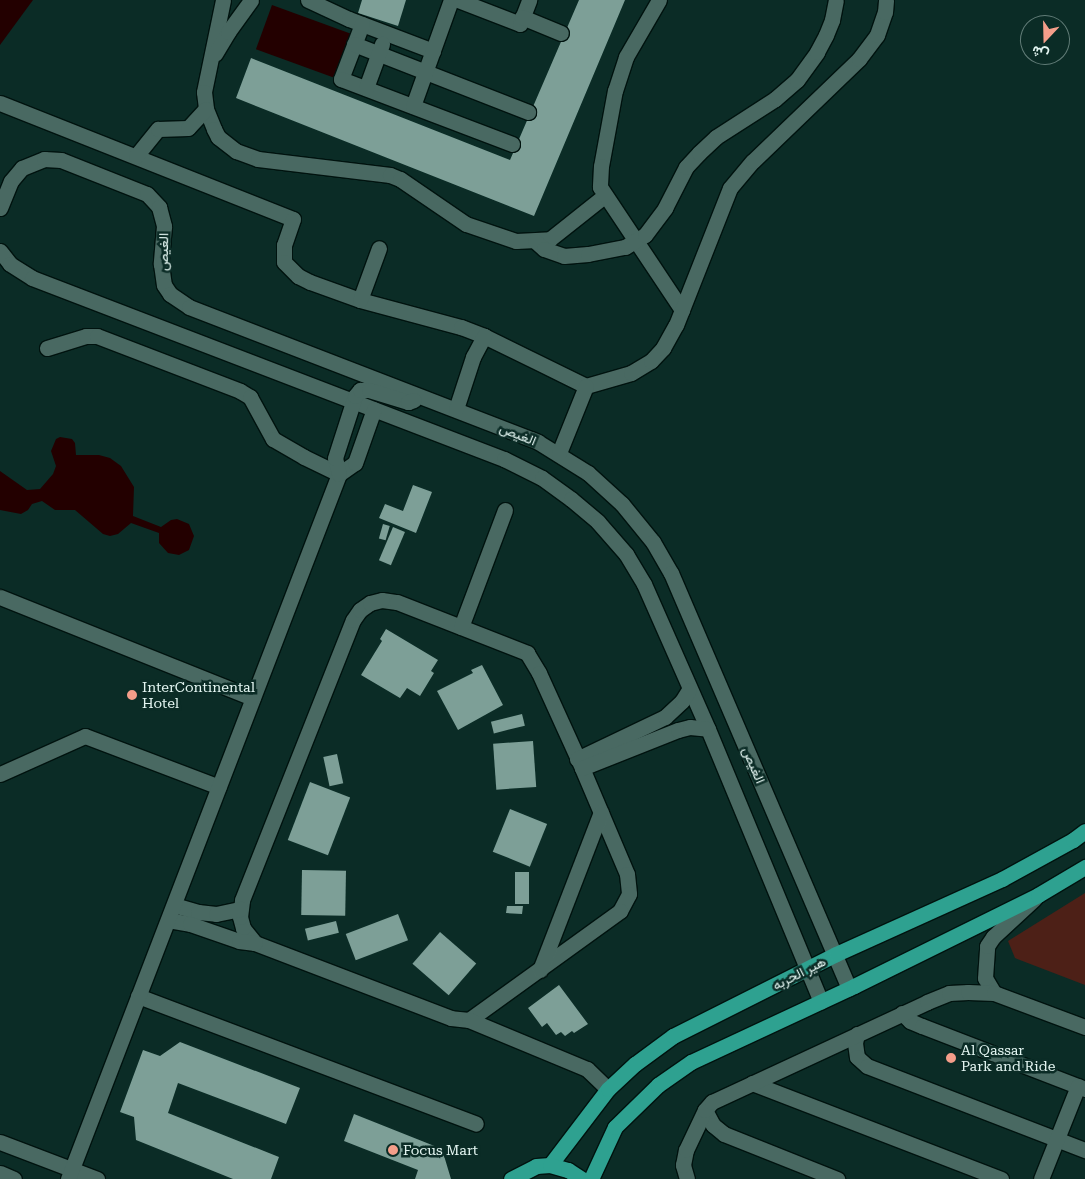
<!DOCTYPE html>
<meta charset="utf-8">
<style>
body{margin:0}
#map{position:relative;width:1085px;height:1179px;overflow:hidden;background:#0b2c26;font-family:"Roboto Serif",Vazirmatn,serif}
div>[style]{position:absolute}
.green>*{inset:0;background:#4d2017}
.water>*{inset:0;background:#230000;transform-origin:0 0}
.building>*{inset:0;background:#7d9f97;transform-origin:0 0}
.roads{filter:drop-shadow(1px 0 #00130f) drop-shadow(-1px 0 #00130f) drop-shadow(0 1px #00130f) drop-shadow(0 -1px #00130f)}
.minor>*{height:15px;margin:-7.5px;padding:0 7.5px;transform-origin:7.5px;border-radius:7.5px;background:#496962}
.major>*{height:15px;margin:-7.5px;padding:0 7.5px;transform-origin:7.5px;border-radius:7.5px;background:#2ea190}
.dots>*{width:14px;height:14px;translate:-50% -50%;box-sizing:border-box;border:2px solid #0b2c26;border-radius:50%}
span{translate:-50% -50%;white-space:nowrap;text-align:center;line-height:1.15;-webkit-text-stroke:5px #0b2c26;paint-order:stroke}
.street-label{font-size:14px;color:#e3f5f1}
.poi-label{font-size:14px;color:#e3f5f1}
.left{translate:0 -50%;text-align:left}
.north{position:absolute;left:1020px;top:15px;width:50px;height:50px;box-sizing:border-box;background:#0b2c26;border:1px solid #617c77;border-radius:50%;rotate:201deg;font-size:14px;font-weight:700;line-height:20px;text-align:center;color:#e3f5f1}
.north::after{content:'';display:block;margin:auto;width:18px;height:22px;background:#f49e8a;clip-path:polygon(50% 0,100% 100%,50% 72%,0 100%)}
</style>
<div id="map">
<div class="green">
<i style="clip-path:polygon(1085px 893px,1085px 985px,1015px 958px,1008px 941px)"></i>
</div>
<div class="water">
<i style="clip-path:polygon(0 0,33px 0,0 45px)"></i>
<i style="left:272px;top:5px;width:84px;height:47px;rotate:20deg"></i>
<i style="clip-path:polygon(60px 437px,72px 439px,75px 443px,76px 455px,99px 455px,110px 458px,121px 466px,134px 487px,133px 516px,161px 527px,171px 520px,177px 519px,189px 524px,194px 536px,189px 550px,179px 555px,168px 553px,159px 543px,159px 533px,131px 523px,118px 534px,110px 536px,103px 534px,75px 510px,55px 510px,42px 501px,32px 504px,28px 510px,21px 514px,0 510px,0 471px,27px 490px,40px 489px,53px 474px,56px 466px,51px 451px,56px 439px)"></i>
</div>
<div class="building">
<i style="clip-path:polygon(362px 0,406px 0,398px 26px,358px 13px)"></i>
<i style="clip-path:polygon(579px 0,625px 0,534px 216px,236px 98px,251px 58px,510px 160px)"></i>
<i style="clip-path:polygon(413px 485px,432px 492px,416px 533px,379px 518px,385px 504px,403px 511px)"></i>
<i style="left:383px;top:524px;width:7px;height:15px;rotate:16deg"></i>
<i style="left:393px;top:527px;width:13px;height:36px;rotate:23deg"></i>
<i style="clip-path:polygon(386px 629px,438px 660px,431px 671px,434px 673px,420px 696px,407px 688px,400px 698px,361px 675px,382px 641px,380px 639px)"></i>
<i style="clip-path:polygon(482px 665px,503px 705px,458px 730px,437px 691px,473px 673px,471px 670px)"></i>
<i style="left:522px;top:714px;width:12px;height:32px;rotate:76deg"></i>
<i style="left:533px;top:741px;width:46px;height:40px;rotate:86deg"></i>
<i style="left:337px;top:754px;width:30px;height:14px;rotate:78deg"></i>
<i style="left:310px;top:782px;width:43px;height:62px;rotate:21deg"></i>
<i style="left:510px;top:809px;width:40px;height:46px;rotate:22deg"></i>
<i style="left:302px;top:870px;width:44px;height:45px;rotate:1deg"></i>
<i style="left:515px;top:872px;width:14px;height:32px"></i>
<i style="clip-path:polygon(507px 906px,523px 906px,522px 914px,506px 913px)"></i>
<i style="left:398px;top:914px;width:28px;height:56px;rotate:69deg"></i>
<i style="left:336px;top:921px;width:12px;height:32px;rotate:76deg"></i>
<i style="left:440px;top:932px;width:48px;height:42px;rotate:41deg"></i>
<i style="clip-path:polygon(559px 985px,588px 1024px,574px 1033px,572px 1031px,565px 1036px,561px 1032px,556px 1035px,547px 1023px,542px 1027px,528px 1008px)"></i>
<i style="clip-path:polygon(180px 1042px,300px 1088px,286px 1124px,178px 1083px,168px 1113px,279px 1157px,271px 1179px,233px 1179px,136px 1140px,134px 1117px,120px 1112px,143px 1050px,160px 1056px)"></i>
<i style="clip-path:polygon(354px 1114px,442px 1149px,451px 1179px,415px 1179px,418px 1170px,344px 1141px)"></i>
</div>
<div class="roads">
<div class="minor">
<i style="left:223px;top:0;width:94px;rotate:101.7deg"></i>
<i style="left:204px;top:92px;width:17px;rotate:83deg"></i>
<i style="left:206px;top:109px;width:22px;rotate:68deg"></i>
<i style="left:214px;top:129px;width:9px;rotate:63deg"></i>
<i style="left:218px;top:137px;width:23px;rotate:38deg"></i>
<i style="left:236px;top:151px;width:23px;rotate:20deg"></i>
<i style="left:258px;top:159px;width:133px;rotate:6.9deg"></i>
<i style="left:390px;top:175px;width:11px;rotate:22deg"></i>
<i style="left:400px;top:179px;width:80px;rotate:34.3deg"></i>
<i style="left:466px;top:224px;width:53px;rotate:18.8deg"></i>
<i style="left:516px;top:241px;width:34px;rotate:-3deg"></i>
<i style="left:550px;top:239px;width:69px;rotate:-38.5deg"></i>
<i style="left:308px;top:0;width:45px;rotate:24.9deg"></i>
<i style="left:349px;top:19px;width:90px;rotate:20.9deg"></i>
<i style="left:458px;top:0;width:66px;rotate:21.2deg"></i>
<i style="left:520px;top:24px;width:26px;rotate:-69deg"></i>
<i style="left:659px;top:0;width:66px;rotate:120.1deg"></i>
<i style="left:626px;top:57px;width:35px;rotate:108deg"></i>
<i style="left:615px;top:90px;width:77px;rotate:100.4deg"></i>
<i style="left:601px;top:166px;width:21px;rotate:93deg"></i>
<i style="left:600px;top:187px;width:148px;rotate:56.3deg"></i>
<i style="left:522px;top:17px;width:42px;rotate:22.3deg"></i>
<i style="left:362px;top:24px;width:59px;rotate:110.9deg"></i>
<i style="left:341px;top:79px;width:183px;rotate:20.8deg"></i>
<i style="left:354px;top:44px;width:187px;rotate:21.3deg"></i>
<i style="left:215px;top:54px;width:26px;rotate:-59deg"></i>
<i style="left:228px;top:32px;width:39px;rotate:-54deg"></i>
<i style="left:366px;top:88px;width:47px;rotate:-70deg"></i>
<i style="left:0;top:103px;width:315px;rotate:21.6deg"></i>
<i style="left:293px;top:219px;width:28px;rotate:109deg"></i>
<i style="left:284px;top:245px;width:17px;rotate:90deg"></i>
<i style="left:284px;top:262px;width:20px;rotate:45deg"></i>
<i style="left:298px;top:276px;width:13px;rotate:27deg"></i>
<i style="left:310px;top:282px;width:53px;rotate:19.8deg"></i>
<i style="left:360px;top:300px;width:105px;rotate:15deg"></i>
<i style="left:461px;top:327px;width:25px;rotate:21deg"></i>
<i style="left:484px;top:336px;width:114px;rotate:26.1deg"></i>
<i style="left:586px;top:386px;width:47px;rotate:-16.1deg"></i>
<i style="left:631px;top:373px;width:23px;rotate:-31deg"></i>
<i style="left:651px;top:361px;width:18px;rotate:-47deg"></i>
<i style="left:663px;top:348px;width:26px;rotate:-61deg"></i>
<i style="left:676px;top:325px;width:147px;rotate:-68.5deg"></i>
<i style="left:730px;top:188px;width:35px;rotate:-50deg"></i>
<i style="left:753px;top:161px;width:147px;rotate:-43.9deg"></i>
<i style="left:859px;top:59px;width:30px;rotate:-53deg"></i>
<i style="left:877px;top:35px;width:24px;rotate:-71deg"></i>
<i style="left:885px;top:12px;width:12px;rotate:-85deg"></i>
<i style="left:413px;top:106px;width:113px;rotate:-70.3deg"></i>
<i style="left:136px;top:156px;width:35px;rotate:-51deg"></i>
<i style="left:158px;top:129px;width:30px;rotate:-2deg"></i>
<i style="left:188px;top:128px;width:26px;rotate:-47deg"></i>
<i style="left:0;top:208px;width:29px;rotate:-68deg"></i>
<i style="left:11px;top:181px;width:17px;rotate:-50deg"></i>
<i style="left:22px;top:168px;width:24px;rotate:-22deg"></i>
<i style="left:44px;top:159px;width:17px;rotate:3deg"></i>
<i style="left:61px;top:160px;width:92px;rotate:21.6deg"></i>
<i style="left:147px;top:194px;width:18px;rotate:47deg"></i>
<i style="left:159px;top:207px;width:20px;rotate:75deg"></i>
<i style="left:164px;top:226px;width:38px;rotate:95deg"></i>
<i style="left:161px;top:264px;width:21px;rotate:82deg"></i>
<i style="left:164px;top:285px;width:11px;rotate:56deg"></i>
<i style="left:170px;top:294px;width:23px;rotate:34deg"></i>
<i style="left:189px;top:307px;width:374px;rotate:21.1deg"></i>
<i style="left:538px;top:442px;width:59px;rotate:31.8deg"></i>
<i style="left:588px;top:473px;width:46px;rotate:42.4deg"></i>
<i style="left:622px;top:504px;width:49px;rotate:50.8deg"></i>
<i style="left:653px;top:542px;width:36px;rotate:60deg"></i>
<i style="left:671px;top:573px;width:452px;rotate:66.8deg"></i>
<i style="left:535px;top:241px;width:12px;rotate:42deg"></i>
<i style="left:544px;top:249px;width:21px;rotate:19deg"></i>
<i style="left:564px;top:256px;width:24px;rotate:-5deg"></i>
<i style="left:588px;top:254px;width:38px;rotate:-11deg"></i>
<i style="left:625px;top:247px;width:23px;rotate:-31deg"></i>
<i style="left:645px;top:235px;width:34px;rotate:-53deg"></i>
<i style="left:665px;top:208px;width:46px;rotate:-62.9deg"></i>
<i style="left:686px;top:167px;width:19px;rotate:-47deg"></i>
<i style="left:699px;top:153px;width:23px;rotate:-43deg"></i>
<i style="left:716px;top:137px;width:70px;rotate:-32.8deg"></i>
<i style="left:775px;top:99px;width:29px;rotate:-41deg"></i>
<i style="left:797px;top:80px;width:34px;rotate:-54deg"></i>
<i style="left:817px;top:52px;width:19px;rotate:-62deg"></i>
<i style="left:826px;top:35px;width:16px;rotate:-68deg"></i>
<i style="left:832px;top:20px;width:20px;rotate:-79deg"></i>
<i style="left:0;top:251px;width:16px;rotate:52deg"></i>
<i style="left:10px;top:264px;width:26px;rotate:32deg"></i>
<i style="left:32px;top:278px;width:506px;rotate:20.98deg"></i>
<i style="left:504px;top:459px;width:42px;rotate:26.6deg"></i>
<i style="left:542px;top:478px;width:36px;rotate:36deg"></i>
<i style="left:571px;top:499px;width:35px;rotate:40deg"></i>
<i style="left:598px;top:522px;width:43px;rotate:48.8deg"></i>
<i style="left:626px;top:554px;width:35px;rotate:59deg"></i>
<i style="left:644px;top:584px;width:158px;rotate:66.2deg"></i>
<i style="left:708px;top:729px;width:295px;rotate:67.5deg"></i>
<i style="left:360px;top:300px;width:55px;rotate:-69.9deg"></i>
<i style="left:47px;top:348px;width:41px;rotate:-17.1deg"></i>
<i style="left:86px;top:336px;width:11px"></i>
<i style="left:97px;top:336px;width:153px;rotate:21deg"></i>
<i style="left:240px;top:391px;width:12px;rotate:31deg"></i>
<i style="left:250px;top:397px;width:48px;rotate:61.3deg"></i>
<i style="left:273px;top:439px;width:36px;rotate:30deg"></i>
<i style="left:304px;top:457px;width:39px;rotate:26deg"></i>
<i style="left:456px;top:409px;width:55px;rotate:-71.9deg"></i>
<i style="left:473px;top:357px;width:24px;rotate:-62deg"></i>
<i style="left:559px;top:453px;width:72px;rotate:-68.1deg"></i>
<i style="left:339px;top:474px;width:19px;rotate:-35deg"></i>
<i style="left:355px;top:463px;width:57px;rotate:-70.6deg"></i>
<i style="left:0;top:597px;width:272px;rotate:21.8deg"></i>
<i style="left:382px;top:600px;width:15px;rotate:8deg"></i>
<i style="left:397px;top:602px;width:140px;rotate:21.4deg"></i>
<i style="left:527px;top:653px;width:23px;rotate:59deg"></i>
<i style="left:539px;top:673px;width:104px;rotate:65.6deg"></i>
<i style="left:582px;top:768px;width:115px;rotate:67deg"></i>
<i style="left:627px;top:874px;width:20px;rotate:84deg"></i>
<i style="left:629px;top:894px;width:19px;rotate:118deg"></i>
<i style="left:620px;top:911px;width:186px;rotate:144.2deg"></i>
<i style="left:469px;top:1020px;width:18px;rotate:-174deg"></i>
<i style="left:451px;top:1018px;width:210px;rotate:-159.1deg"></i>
<i style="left:255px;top:943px;width:19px;rotate:-129deg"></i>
<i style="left:243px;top:928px;width:11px;rotate:-105deg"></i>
<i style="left:240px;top:917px;width:17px;rotate:-83deg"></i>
<i style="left:242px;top:900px;width:301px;rotate:-68.4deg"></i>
<i style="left:353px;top:620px;width:12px;rotate:-55deg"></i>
<i style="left:360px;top:610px;width:12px;rotate:-35deg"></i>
<i style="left:370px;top:603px;width:12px;rotate:-14deg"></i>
<i style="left:461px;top:627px;width:125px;rotate:-69.4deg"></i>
<i style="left:577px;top:759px;width:98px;rotate:-25.5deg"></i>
<i style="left:665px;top:717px;width:23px;rotate:-43deg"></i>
<i style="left:682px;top:701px;width:13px;rotate:-58deg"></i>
<i style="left:582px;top:768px;width:103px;rotate:-21.6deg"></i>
<i style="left:678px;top:730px;width:12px;rotate:-14deg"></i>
<i style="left:690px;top:727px;width:18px;rotate:6deg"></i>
<i style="left:0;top:774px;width:93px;rotate:-24.1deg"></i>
<i style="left:85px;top:736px;width:143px;rotate:20.8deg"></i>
<i style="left:174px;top:905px;width:25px;rotate:16deg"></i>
<i style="left:198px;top:912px;width:18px;rotate:6deg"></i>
<i style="left:216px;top:914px;width:25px;rotate:-12deg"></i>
<i style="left:168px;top:920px;width:22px;rotate:10deg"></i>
<i style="left:190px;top:924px;width:52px;rotate:19.1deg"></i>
<i style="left:239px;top:941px;width:16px;rotate:7deg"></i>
<i style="left:540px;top:970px;width:169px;rotate:-68.9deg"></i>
<i style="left:994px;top:993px;width:17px;rotate:-121deg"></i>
<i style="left:985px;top:978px;width:32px;rotate:-86deg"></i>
<i style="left:987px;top:946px;width:11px;rotate:-56deg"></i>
<i style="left:993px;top:937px;width:56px;rotate:-42.8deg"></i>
<i style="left:138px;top:996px;width:361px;rotate:20.7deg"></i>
<i style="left:902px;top:1013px;width:11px;rotate:45deg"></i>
<i style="left:910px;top:1021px;width:13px;rotate:23deg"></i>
<i style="left:922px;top:1026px;width:175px;rotate:21.1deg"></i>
<i style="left:469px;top:1020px;width:128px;rotate:22.6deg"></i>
<i style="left:587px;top:1069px;width:29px;rotate:44deg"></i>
<i style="left:857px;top:1034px;width:9px;rotate:103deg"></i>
<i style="left:855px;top:1043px;width:14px;rotate:82deg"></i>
<i style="left:857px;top:1057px;width:13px;rotate:42deg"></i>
<i style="left:867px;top:1066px;width:234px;rotate:21.1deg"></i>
<i style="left:752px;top:1083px;width:267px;rotate:21.1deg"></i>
<i style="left:705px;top:1110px;width:17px;rotate:62deg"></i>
<i style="left:713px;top:1125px;width:14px;rotate:39deg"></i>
<i style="left:724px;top:1134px;width:122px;rotate:21.7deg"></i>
<i style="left:0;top:1142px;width:104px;rotate:20.9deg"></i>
<i style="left:0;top:1173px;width:15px;rotate:23deg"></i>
<i style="left:68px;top:1179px;width:755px;rotate:-68.97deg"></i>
<i style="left:339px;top:474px;width:16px;rotate:-104deg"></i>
<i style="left:335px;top:458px;width:65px;rotate:-72.1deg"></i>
<i style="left:355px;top:396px;width:8px;rotate:-50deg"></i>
<i style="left:360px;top:390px;width:9px"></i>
<i style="left:369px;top:390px;width:41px;rotate:17.1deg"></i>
<i style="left:408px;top:402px;width:6px;rotate:-18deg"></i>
<i style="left:687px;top:1179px;width:15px;rotate:-106deg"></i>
<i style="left:683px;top:1165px;width:15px;rotate:-79deg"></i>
<i style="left:686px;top:1150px;width:44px;rotate:-64.6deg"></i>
<i style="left:705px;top:1110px;width:11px;rotate:-49deg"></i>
<i style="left:712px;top:1102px;width:237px;rotate:-24.9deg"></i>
<i style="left:927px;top:1002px;width:24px;rotate:-22deg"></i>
<i style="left:949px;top:993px;width:19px;rotate:-3deg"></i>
<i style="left:968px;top:992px;width:26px;rotate:2deg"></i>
<i style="left:994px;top:993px;width:97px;rotate:20.5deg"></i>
<i style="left:1041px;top:1179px;width:100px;rotate:-68.3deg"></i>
</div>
<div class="major">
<i style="left:550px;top:1165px;width:96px;rotate:-52.7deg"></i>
<i style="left:608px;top:1089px;width:37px;rotate:-43deg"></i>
<i style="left:635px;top:1064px;width:47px;rotate:-36.4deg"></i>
<i style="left:673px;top:1036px;width:182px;rotate:-26.7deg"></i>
<i style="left:836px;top:954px;width:182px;rotate:-24.3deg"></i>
<i style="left:1002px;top:879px;width:81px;rotate:-28.8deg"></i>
<i style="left:1073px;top:840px;width:15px;rotate:-37deg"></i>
<i style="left:511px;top:1179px;width:28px;rotate:-27deg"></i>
<i style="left:536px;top:1166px;width:14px;rotate:-4deg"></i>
<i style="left:550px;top:1165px;width:19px;rotate:16deg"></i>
<i style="left:568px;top:1170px;width:17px;rotate:33deg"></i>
<i style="left:591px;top:1179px;width:57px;rotate:-65.2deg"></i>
<i style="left:615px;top:1127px;width:60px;rotate:-44.3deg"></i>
<i style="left:658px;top:1085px;width:40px;rotate:-34.9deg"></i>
<i style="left:691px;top:1062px;width:180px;rotate:-25deg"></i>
<i style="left:854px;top:986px;width:205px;rotate:-26.3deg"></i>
<i style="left:1038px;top:895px;width:55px;rotate:-30.8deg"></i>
</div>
</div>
<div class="dots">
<i style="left:132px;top:695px;background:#f49e8a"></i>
<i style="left:951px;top:1058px;background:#f49e8a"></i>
<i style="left:393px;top:1150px;background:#f49e8a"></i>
</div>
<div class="street-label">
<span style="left:163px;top:252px;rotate:-89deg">الغيص</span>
<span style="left:518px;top:434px;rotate:22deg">الغيص</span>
<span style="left:754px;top:765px;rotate:67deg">الغيص</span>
<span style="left:799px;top:973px;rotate:-27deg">هير الحربه</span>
</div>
<div class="poi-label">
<span class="left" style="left:142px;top:695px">InterContinental<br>Hotel</span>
<span class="left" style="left:961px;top:1058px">Al Qassar<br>Park and Ride</span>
<span class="left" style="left:403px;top:1150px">Focus Mart</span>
</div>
<div class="north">ش</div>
</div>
